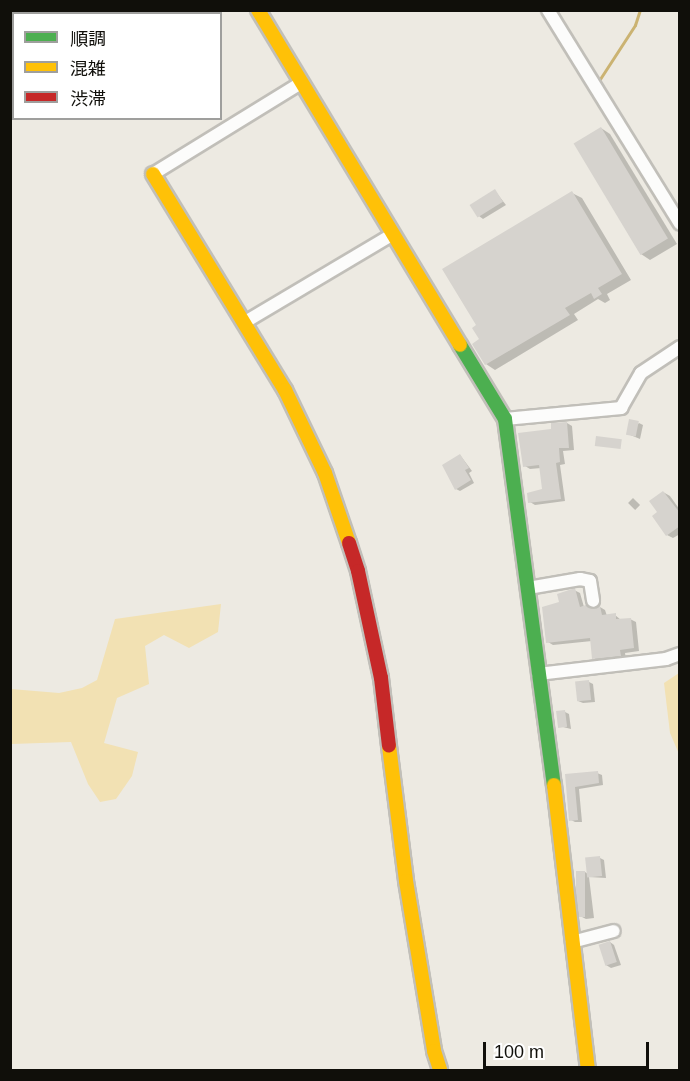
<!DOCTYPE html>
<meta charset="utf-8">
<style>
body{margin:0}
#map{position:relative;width:690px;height:1081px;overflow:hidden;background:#edeae2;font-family:Arial,"Noto Sans JP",sans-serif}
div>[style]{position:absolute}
.green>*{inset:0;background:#f2e1b3}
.shadow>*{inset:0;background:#0003;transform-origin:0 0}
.stream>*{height:3px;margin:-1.5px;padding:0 1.5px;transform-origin:1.5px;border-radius:1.5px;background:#cbb372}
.building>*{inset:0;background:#d6d3ce;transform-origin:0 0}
.roads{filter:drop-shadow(2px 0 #c1bfb9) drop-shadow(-2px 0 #c1bfb9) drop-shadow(0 2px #c1bfb9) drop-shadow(0 -2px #c1bfb9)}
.street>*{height:12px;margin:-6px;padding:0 6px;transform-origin:6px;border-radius:6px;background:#fcfcfb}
.fast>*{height:14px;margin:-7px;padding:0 7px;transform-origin:7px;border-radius:7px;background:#4caf50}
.slow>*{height:14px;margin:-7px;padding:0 7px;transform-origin:7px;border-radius:7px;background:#ffc107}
.jam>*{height:14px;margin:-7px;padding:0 7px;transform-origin:7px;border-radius:7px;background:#c62828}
span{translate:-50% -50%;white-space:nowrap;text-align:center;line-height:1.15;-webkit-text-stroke:5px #fff;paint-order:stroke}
.frame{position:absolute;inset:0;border:12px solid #100f0a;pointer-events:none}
.legend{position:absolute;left:12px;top:12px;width:210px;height:108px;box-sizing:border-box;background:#fff;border:2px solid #9f9f9d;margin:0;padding:8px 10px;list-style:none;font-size:18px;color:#100f0a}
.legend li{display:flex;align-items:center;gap:12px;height:30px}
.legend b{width:30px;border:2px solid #9f9f9d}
.scale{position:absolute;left:483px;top:1042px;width:166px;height:27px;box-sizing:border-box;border:3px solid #100f0a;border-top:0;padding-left:8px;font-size:18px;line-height:21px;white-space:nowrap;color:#100f0a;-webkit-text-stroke:4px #fff;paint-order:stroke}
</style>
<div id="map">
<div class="green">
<i style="clip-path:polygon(221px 604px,218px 632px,189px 648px,164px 635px,145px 646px,149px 684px,117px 698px,104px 743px,138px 752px,132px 776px,116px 799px,100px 802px,88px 784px,71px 742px,11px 744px,11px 689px,59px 693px,82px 688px,97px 680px,115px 619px)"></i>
<i style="clip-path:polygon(679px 673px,679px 754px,670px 733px,664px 683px)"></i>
</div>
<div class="shadow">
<i style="clip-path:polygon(601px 128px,610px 134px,677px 244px,650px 260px,641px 254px)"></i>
<i style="clip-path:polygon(495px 191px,506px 205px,483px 219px,479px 216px)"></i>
<i style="clip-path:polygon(572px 193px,582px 198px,631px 280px,607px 294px,610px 300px,605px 303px,598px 299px,574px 314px,578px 320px,495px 370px,486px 364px,478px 326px)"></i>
<i style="clip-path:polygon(567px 423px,572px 426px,574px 450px,563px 451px,565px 464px,560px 465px,565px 501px,535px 505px,530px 502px,544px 491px,541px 468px,530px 469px,525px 466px,553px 430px)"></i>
<i style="clip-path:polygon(639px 423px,643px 425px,640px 439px,628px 434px)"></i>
<i style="clip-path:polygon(460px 455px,472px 471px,469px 473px,474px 483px,460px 491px,456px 489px)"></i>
<i style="clip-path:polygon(663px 492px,670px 496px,680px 510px,680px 534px,673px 538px,667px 535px)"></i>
<i style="left:633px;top:498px;width:10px;height:7px;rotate:45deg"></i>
<i style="clip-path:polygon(574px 590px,580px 593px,584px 607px,594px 611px,600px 607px,605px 610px,607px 616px,615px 615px,621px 620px,630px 619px,636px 622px,639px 651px,625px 653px,626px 659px,599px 662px,594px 658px,592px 641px,553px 645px,548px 642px,561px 603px)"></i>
<i style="clip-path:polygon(589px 682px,593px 684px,595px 702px,583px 703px,578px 701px)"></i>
<i style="clip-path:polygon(565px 712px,569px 714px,571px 729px,559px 726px)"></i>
<i style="clip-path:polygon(597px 773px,602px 775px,603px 785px,579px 789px,582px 822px,575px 822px,571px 820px,567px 776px)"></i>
<i style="clip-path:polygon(600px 858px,604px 860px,606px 878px,589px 877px,594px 918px,586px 919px,582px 917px,585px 872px,588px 874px)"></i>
<i style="clip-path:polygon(610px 942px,614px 945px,621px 965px,611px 968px,606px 965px)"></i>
</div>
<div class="stream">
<i style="left:598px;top:82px;width:68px;rotate:-57deg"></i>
<i style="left:635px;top:25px;width:16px;rotate:-72deg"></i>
</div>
<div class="building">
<i style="left:601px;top:127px;width:130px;height:32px;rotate:59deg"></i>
<i style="left:495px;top:189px;width:15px;height:30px;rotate:58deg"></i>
<i style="clip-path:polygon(572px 191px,622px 274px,598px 288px,602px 294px,594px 299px,591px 293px,565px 308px,570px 315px,485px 365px,472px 344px,479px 339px,472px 328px,476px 325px,442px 269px)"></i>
<i style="left:629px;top:419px;width:10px;height:16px;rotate:11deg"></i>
<i style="clip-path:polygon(567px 422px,569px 448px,559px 448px,560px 462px,556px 463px,561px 499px,528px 503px,527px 493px,542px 489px,539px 465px,523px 467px,518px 433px,551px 429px,551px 423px)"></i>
<i style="left:596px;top:436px;width:26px;height:10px;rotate:7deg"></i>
<i style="clip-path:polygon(460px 454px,469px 468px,465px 470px,471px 480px,455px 490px,442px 465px)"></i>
<i style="clip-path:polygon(663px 491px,680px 513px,680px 526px,666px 536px,652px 516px,657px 512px,649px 501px)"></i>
<i style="clip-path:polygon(575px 588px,580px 607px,586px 605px,594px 609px,600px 606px,602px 615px,616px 613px,616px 619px,631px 618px,634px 648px,620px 650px,621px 656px,592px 659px,590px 638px,546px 643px,542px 607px,559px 602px,557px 594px)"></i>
<i style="left:589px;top:680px;width:20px;height:14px;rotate:84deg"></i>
<i style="left:565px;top:710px;width:17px;height:9px;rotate:83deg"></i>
<i style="clip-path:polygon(598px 771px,599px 783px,575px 787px,578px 820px,569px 821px,565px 774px)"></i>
<i style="left:600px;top:856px;width:20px;height:15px;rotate:84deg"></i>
<i style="left:576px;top:871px;width:9px;height:46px"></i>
<i style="left:610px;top:941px;width:22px;height:12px;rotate:72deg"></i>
</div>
<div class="roads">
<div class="street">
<i style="left:548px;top:10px;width:251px;rotate:58.3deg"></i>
<i style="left:153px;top:174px;width:174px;rotate:-31.6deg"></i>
<i style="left:245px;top:322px;width:172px;rotate:-30.7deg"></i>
<i style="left:505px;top:419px;width:117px;rotate:-5.4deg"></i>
<i style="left:621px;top:408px;width:40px;rotate:-60.3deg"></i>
<i style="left:641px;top:373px;width:47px;rotate:-33.7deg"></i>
<i style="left:528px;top:588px;width:53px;rotate:-9.8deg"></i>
<i style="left:580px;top:579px;width:10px;rotate:11deg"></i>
<i style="left:590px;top:581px;width:20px;rotate:81deg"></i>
<i style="left:538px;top:674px;width:129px;rotate:-6.7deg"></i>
<i style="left:666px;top:659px;width:15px;rotate:-20deg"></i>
<i style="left:572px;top:942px;width:43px;rotate:-14.7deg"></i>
</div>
<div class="fast">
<i style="left:460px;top:345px;width:87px;rotate:58.7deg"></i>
<i style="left:505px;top:419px;width:369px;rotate:82.4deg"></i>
</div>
<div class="slow">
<i style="left:258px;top:10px;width:391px;rotate:58.9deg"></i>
<i style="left:153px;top:174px;width:253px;rotate:58.6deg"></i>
<i style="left:285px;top:390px;width:92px;rotate:64.3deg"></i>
<i style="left:325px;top:473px;width:74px;rotate:71.1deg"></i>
<i style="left:389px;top:746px;width:136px;rotate:82.8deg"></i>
<i style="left:406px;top:881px;width:172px;rotate:80.6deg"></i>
<i style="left:434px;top:1051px;width:20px;rotate:72deg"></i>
<i style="left:554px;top:785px;width:287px;rotate:83.2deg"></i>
</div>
<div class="jam">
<i style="left:349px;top:543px;width:29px;rotate:72deg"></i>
<i style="left:358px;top:571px;width:109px;rotate:77.9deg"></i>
<i style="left:381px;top:678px;width:68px;rotate:83.3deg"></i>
</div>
</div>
<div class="frame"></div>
<ul class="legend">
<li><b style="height:8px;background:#4caf50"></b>順調</li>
<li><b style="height:8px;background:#ffc107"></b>混雑</li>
<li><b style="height:8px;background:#c62828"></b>渋滞</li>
</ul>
<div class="scale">100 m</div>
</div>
